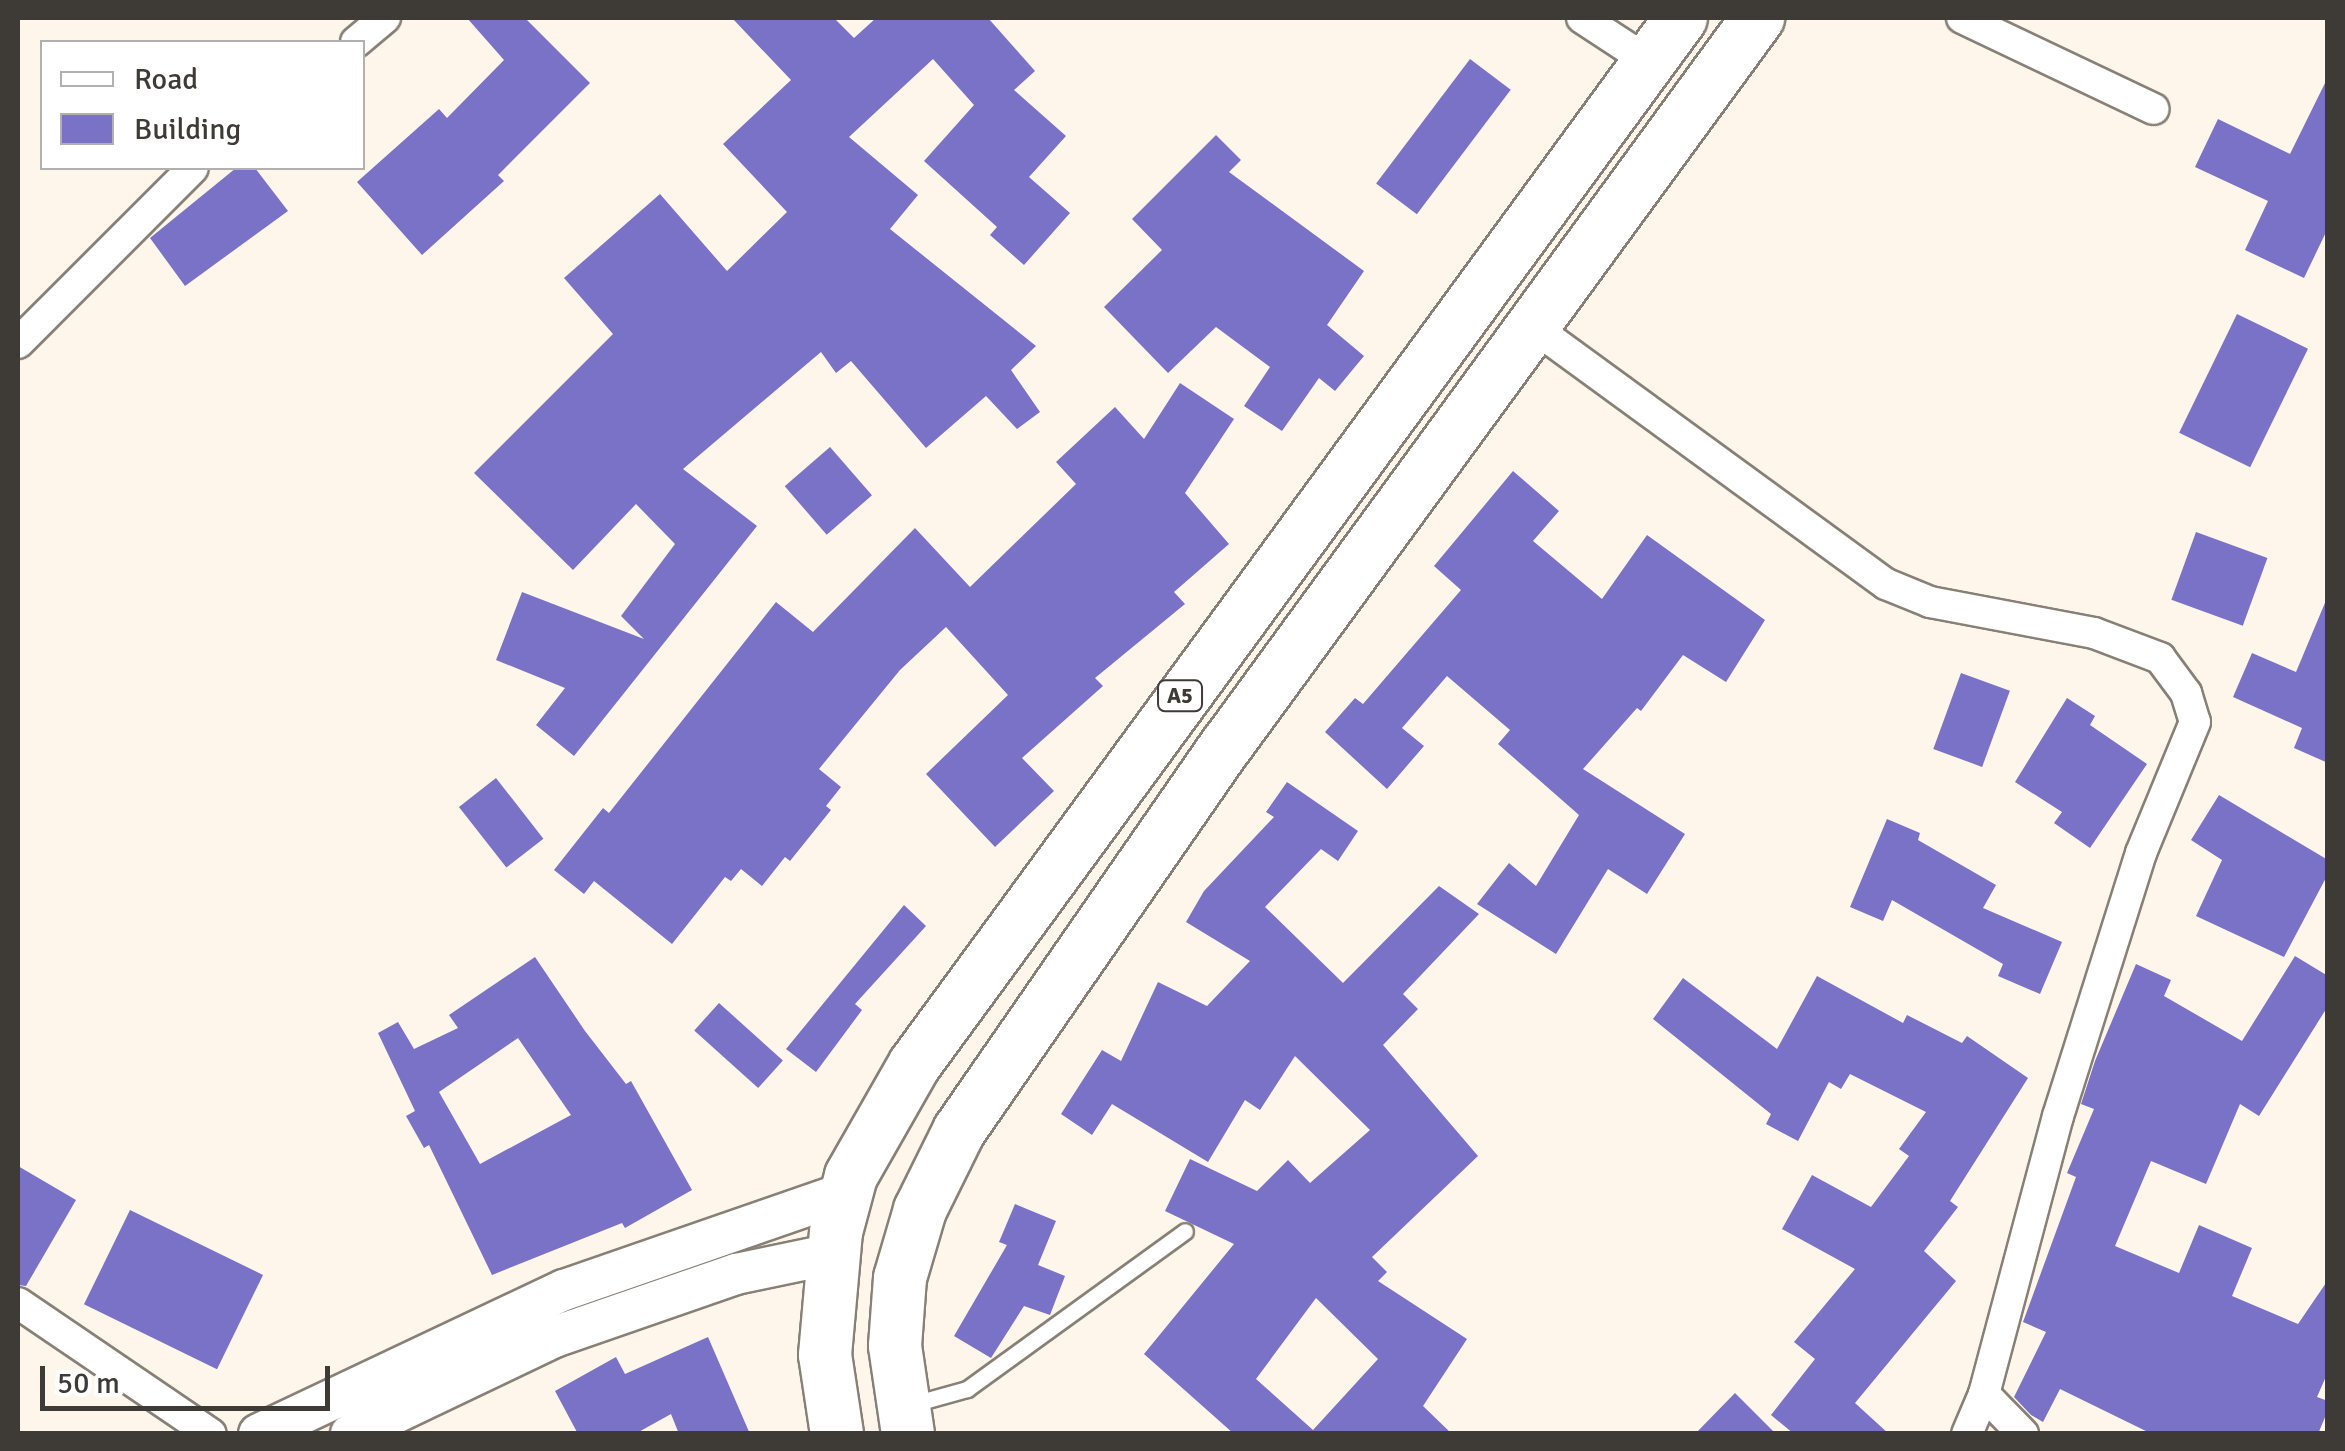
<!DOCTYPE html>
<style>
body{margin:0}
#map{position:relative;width:2345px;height:1451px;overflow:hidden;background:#fef5eb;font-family:Signika,sans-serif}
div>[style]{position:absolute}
.building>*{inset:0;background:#7a72c6;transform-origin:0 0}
.roads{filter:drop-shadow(2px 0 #888076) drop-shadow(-2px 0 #888076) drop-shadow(0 2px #888076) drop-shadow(0 -2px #888076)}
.service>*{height:15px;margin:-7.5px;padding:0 7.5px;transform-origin:7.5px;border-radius:7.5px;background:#fff}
.minor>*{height:30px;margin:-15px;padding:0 15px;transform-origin:15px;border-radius:15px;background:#fff}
.tertiary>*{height:40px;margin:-20px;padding:0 20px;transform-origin:20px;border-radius:20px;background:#fff}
.trunk>*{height:52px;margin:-26px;padding:0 26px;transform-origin:26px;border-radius:26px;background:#fff}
span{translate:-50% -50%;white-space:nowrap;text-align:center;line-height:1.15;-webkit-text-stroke:10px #fff;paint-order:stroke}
.shield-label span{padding:2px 8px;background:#fff;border:2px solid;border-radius:8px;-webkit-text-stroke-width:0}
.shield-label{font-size:22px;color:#3e3a36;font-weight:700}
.frame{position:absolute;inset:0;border:20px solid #3e3a36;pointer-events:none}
.legend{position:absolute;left:40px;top:40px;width:325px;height:130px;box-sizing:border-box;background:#fff;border:2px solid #b2b0af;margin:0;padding:12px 18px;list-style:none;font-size:30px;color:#3e3a36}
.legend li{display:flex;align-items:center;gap:20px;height:50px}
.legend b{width:50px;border:2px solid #b2b0af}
.scale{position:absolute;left:40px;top:1366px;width:290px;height:45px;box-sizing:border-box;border:5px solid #3e3a36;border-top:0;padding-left:12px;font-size:30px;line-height:35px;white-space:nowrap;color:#3e3a36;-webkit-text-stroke:8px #fff;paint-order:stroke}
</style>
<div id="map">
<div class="building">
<i style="clip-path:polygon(467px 18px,525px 18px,590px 83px,498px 175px,504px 181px,422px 255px,357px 182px,439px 109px,447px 118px,504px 60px)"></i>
<i style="clip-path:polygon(732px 18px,834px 18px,854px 38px,876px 18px,988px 18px,1035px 71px,1014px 90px,1066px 136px,1029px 177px,1070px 213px,1024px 265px,990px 235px,997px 227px,924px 161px,974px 105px,933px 59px,849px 137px,918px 195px,890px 229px,1036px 346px,1011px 370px,1040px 412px,1017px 429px,986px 396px,926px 448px,851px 361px,836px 373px,821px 352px,683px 469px,757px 526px,574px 756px,536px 725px,565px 688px,496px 660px,522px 592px,644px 639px,621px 616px,675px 544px,636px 504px,573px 570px,474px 473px,613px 334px,564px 278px,660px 194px,727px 271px,787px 212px,723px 144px,791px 80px)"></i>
<i style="left:1470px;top:59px;width:51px;height:156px;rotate:37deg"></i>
<i style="clip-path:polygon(2328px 77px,2328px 228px,2304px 278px,2245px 250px,2268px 201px,2195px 167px,2218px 119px,2290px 154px)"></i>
<i style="clip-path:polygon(1216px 135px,1241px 160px,1229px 172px,1364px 271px,1327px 325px,1364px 356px,1335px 391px,1319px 378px,1282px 431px,1244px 406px,1270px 367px,1216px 327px,1168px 373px,1104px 307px,1162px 250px,1132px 219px)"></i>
<i style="clip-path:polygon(236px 168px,255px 168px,288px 211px,185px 286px,150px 238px)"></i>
<i style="left:2237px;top:314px;width:79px;height:132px;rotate:26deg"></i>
<i style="clip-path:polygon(1180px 383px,1234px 419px,1185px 493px,1229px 544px,1174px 592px,1185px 604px,1095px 678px,1103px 686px,1022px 758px,1054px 791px,995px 847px,926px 774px,1008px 695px,946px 627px,900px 670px,819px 769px,841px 787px,826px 806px,831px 810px,790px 861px,785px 857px,762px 886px,741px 869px,731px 881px,725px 877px,672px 944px,594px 881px,584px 894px,554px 870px,603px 808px,609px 813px,776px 602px,813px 632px,915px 528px,970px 587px,1076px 484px,1056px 462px,1115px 407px,1144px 439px)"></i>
<i style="left:830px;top:447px;width:64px;height:60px;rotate:49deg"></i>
<i style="clip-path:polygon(1513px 471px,1559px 511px,1533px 541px,1602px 599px,1647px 535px,1765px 620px,1726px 682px,1683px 655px,1641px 711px,1637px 708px,1583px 769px,1685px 834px,1647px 894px,1608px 869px,1556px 954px,1477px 904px,1509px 863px,1536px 886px,1579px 815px,1498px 744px,1510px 730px,1447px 676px,1402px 728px,1424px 746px,1387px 789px,1325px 732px,1355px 698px,1363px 704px,1461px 590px,1434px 566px)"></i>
<i style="left:2196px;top:532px;width:76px;height:72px;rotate:20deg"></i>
<i style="clip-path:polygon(2327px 598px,2328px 598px,2328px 763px,2294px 748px,2302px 728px,2233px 697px,2252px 653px,2296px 672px)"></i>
<i style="left:1961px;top:673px;width:52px;height:81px;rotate:20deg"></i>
<i style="clip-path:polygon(2067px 698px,2095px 716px,2090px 725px,2147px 764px,2090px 848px,2054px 823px,2062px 812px,2015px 782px)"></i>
<i style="left:496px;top:778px;width:77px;height:47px;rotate:52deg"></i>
<i style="clip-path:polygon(evenodd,1287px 782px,1358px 831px,1338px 861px,1321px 849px,1265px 907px,1343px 983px,1439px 886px,1479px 914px,1403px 994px,1418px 1009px,1383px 1045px,1478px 1156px,1372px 1257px,1387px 1272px,1378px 1281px,1467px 1339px,1423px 1406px,1452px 1434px,1234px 1434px,1144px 1354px,1234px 1244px,1165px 1211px,1190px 1159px,1257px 1191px,1288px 1160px,1310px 1183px,1370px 1130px,1295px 1056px,1260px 1110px,1245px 1100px,1208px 1162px,1112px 1104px,1092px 1135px,1061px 1114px,1102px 1050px,1121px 1061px,1158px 982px,1207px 1006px,1250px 961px,1186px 922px,1204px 891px,1274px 817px,1266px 812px,1287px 782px,1316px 1298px,1378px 1359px,1313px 1430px,1256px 1379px,1316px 1298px)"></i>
<i style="clip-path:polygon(2219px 795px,2328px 860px,2328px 874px,2284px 957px,2196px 916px,2222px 860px,2191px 840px)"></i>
<i style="clip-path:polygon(1887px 819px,1920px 833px,1918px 840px,1996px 885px,1983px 908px,2062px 942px,2040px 994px,1998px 976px,2003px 964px,1892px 900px,1883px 921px,1850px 907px)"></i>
<i style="clip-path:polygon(904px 905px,926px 926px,855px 1004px,862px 1010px,816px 1072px,786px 1049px)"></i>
<i style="clip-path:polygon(2295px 956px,2328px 976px,2328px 1006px,2259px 1116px,2240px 1104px,2206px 1184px,2151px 1161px,2115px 1246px,2179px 1273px,2199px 1225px,2252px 1248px,2232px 1296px,2298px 1324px,2328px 1280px,2328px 1372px,2317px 1397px,2328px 1401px,2328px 1410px,2318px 1434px,2152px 1434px,2060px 1389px,2043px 1422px,2031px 1415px,2014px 1397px,2046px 1332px,2023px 1322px,2076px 1177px,2067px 1173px,2094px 1109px,2081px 1104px,2095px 1061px,2136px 964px,2171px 980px,2164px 996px,2242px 1041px)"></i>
<i style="clip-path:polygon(evenodd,535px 957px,585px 1031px,626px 1084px,631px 1081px,692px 1190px,625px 1228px,622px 1223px,492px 1275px,429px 1145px,424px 1148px,406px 1116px,415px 1111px,378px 1033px,398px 1022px,414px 1049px,458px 1028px,449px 1015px,535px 957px,518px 1038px,571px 1115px,480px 1164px,439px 1092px,518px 1038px)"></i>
<i style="clip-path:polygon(1817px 976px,1903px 1023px,1907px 1015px,1962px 1043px,1967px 1036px,2028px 1078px,1950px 1201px,1958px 1207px,1924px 1251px,1956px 1281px,1855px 1403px,1889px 1434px,1794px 1434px,1771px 1415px,1815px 1359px,1794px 1342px,1855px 1269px,1782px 1229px,1812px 1175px,1871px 1207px,1909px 1156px,1899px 1149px,1926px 1112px,1850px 1074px,1841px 1089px,1829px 1082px,1798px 1141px,1766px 1124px,1771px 1114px,1653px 1019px,1683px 978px,1777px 1049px)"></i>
<i style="left:719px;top:1003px;width:86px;height:37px;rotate:42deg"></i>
<i style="clip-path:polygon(18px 1166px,76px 1200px,26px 1286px,18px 1285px)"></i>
<i style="clip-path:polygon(1015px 1204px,1056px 1221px,1038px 1265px,1065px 1276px,1050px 1315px,1024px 1306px,991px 1358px,954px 1336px,1007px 1245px,999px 1242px)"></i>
<i style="left:130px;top:1210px;width:148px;height:105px;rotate:26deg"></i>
<i style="clip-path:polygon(708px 1337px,750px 1434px,679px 1434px,671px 1414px,635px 1434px,578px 1434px,555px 1391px,616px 1357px,625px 1374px)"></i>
<i style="clip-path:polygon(1735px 1393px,1776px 1434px,1695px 1434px)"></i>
</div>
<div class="roads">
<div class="service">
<i style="left:913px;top:1404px;width:56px;rotate:-15.5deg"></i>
<i style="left:967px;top:1389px;width:269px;rotate:-35.9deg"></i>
</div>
<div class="minor">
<i style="left:1582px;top:18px;width:79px;rotate:33.1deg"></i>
<i style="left:1962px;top:18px;width:212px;rotate:25.4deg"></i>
<i style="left:356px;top:42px;width:38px;rotate:-40deg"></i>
<i style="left:1536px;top:329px;width:433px;rotate:36.1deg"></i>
<i style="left:1886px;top:584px;width:48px;rotate:22.2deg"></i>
<i style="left:1930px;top:602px;width:167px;rotate:10.7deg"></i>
<i style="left:2094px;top:633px;width:71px;rotate:20.7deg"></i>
<i style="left:2160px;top:658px;width:44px;rotate:53.4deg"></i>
<i style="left:2186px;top:693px;width:30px;rotate:73deg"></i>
<i style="left:2195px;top:722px;width:142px;rotate:112.4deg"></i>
<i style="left:2141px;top:853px;width:276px;rotate:107.5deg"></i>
<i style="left:2058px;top:1116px;width:288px;rotate:104.9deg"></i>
<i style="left:1984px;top:1394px;width:43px;rotate:113deg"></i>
<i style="left:18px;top:343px;width:247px;rotate:-45deg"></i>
<i style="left:18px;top:1303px;width:233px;rotate:34.2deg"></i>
<i style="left:1984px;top:1394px;width:56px;rotate:45.7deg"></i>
</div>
<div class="tertiary">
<i style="left:259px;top:1434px;width:337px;rotate:-25.3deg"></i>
<i style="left:564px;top:1290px;width:299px;rotate:-19.1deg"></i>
<i style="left:351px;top:1434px;width:225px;rotate:-25.5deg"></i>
<i style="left:554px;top:1337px;width:193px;rotate:-19.1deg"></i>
<i style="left:736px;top:1274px;width:98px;rotate:-11.8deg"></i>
</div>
<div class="trunk">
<i style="left:837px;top:1434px;width:80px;rotate:-98.6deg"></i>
<i style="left:825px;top:1355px;width:123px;rotate:-84.9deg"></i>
<i style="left:836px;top:1232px;width:58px;rotate:-75deg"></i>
<i style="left:851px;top:1176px;width:129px;rotate:-60.3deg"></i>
<i style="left:915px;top:1064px;width:1296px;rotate:-53.78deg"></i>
<i style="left:908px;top:1434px;width:89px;rotate:-98.4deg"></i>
<i style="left:895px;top:1346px;width:68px;rotate:-85.8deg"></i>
<i style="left:900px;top:1278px;width:71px;rotate:-73.6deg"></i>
<i style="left:920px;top:1210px;width:88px;rotate:-63.7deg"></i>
<i style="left:959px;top:1131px;width:469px;rotate:-55.3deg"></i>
<i style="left:1226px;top:746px;width:902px;rotate:-53.84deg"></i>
</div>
</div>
<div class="shield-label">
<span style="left:1180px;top:696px">A5</span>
</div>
<div class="frame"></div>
<ul class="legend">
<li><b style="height:12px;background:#fff"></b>Road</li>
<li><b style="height:28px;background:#7a72c6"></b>Building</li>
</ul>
<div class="scale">50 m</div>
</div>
